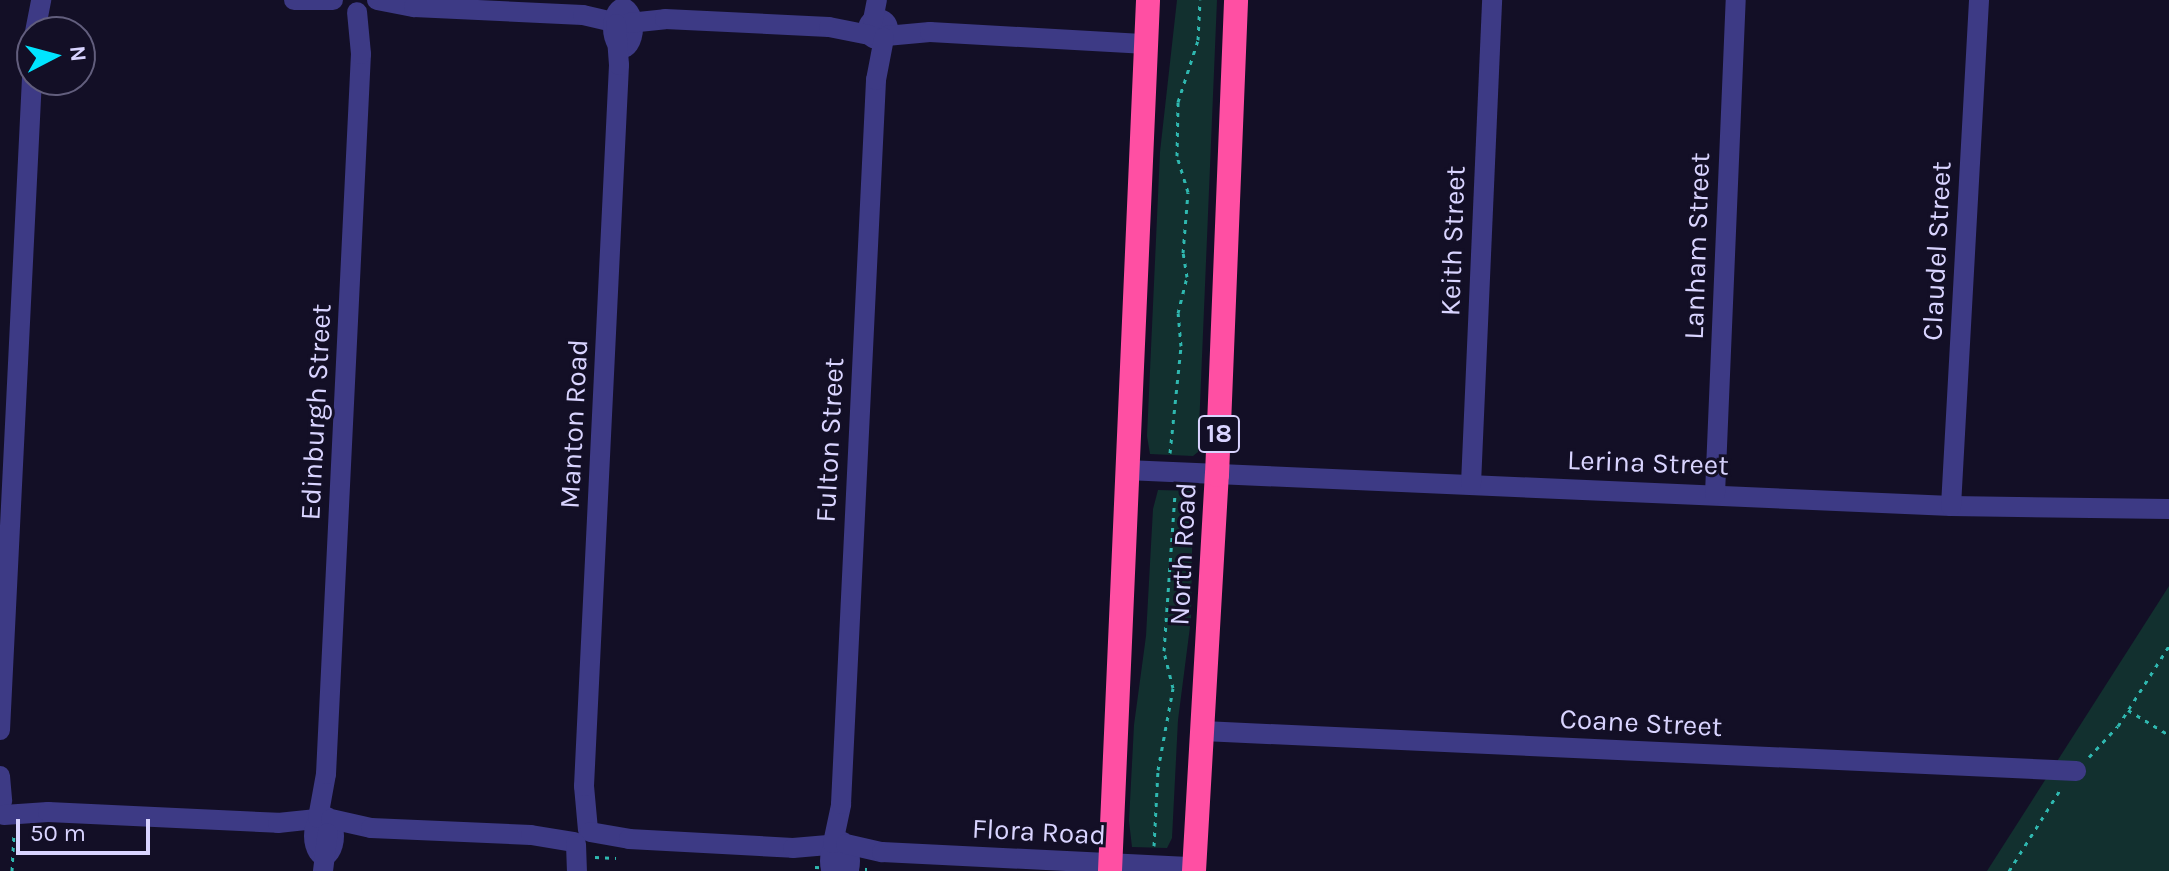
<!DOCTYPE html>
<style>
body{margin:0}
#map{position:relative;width:2169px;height:871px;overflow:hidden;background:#130f26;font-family:Karla,sans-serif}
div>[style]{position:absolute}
.green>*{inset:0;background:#12302f}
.path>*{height:3px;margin-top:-1.5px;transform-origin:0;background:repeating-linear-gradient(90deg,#2fb8b0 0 4px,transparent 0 10px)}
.minor>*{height:20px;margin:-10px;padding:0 10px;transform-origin:10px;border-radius:10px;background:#3d3a85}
.minor>.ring{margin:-10px;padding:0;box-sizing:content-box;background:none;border:20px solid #3d3a85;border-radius:50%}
.highway>*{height:24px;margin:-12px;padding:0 12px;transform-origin:12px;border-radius:12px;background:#ff4fa3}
span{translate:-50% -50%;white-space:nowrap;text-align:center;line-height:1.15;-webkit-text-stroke:6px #130f26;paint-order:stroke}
.shield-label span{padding:2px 6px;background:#130f26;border:2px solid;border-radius:6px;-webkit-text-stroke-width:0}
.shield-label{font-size:26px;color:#d9d4ff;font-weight:700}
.street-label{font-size:28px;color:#d9d4ff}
.north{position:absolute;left:16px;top:16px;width:80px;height:80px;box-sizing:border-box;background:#130f26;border:2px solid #625e7d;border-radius:50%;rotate:84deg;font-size:22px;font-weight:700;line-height:32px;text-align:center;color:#d9d4ff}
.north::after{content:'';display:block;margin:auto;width:28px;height:36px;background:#00e5ff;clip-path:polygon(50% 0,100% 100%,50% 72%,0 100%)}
.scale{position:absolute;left:16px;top:819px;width:134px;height:36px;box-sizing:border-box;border:4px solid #d9d4ff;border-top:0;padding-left:10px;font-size:24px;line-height:28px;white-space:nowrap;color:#d9d4ff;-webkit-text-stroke:6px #130f26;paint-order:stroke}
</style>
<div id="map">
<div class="green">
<i style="clip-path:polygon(1177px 0,1217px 0,1198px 452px,1193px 456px,1150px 454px,1147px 436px,1160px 152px)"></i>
<i style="clip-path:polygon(1158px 490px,1193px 491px,1191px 619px,1178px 720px,1172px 838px,1167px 848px,1132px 847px,1129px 821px,1134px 725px,1146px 636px,1153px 509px)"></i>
<i style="clip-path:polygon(2169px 586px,2169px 871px,1987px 871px)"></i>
</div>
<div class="path">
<i style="left:1170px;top:453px;width:108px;rotate:-84.1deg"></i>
<i style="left:1181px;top:346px;width:33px;rotate:-95deg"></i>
<i style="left:1178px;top:313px;width:37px;rotate:-76deg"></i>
<i style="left:1187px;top:277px;width:24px;rotate:-99deg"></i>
<i style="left:1183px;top:253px;width:61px;rotate:-85.3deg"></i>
<i style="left:1188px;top:192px;width:38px;rotate:-107deg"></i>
<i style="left:1177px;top:156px;width:54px;rotate:-88.9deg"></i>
<i style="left:1178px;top:102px;width:65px;rotate:-72.1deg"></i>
<i style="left:1198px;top:40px;width:40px;rotate:-87.1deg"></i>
<i style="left:2128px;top:710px;width:48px;rotate:31.4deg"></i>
<i style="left:2089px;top:757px;width:42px;rotate:-46.9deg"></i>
<i style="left:2118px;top:726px;width:95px;rotate:-57.5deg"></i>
<i style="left:1154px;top:846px;width:76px;rotate:-87deg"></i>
<i style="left:1158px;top:770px;width:83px;rotate:-79.6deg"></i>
<i style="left:1173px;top:688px;width:38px;rotate:-104deg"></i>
<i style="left:1164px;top:651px;width:158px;rotate:-86deg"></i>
<i style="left:595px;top:857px;width:21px;rotate:3deg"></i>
<i style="left:815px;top:867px;width:52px;rotate:2.2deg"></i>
<i style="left:12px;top:871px;width:36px;rotate:-87deg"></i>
<i style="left:2009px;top:871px;width:96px;rotate:-57.8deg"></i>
</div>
<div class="minor">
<i style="left:294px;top:0;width:39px"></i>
<i style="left:377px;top:0;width:38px;rotate:11deg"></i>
<i style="left:414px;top:7px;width:169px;rotate:2.7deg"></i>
<i style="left:583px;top:15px;width:32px;rotate:13deg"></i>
<i class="ring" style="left:613px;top:8px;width:-2px;height:-2px"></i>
<i class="ring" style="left:868px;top:19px;width:0;height:0"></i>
<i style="left:873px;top:20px;width:20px;rotate:-79deg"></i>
<i style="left:629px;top:23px;width:36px;rotate:-6deg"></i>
<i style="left:665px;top:19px;width:164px;rotate:2.8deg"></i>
<i style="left:829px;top:27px;width:41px;rotate:11.3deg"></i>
<i style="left:35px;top:32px;width:33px;rotate:-79deg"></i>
<i style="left:886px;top:36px;width:44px;rotate:-5.2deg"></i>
<i style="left:930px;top:32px;width:217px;rotate:3.2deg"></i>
<i style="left:1126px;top:470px;width:826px;rotate:2.5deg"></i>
<i style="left:1951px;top:506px;width:218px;rotate:0.8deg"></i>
<i style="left:1471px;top:484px;width:484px;rotate:-87.5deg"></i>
<i style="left:1715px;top:494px;width:494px;rotate:-87.6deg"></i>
<i style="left:1951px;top:506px;width:507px;rotate:-86.83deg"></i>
<i style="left:0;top:730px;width:654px;rotate:-87.19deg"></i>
<i style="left:1203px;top:731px;width:874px;rotate:2.62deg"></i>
<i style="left:0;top:776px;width:25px;rotate:85deg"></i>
<i style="left:4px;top:815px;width:44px;rotate:-3.9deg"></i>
<i style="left:48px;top:812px;width:230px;rotate:2.7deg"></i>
<i style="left:278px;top:823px;width:39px;rotate:-6deg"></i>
<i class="ring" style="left:314px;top:816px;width:-2px;height:-2px"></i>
<i style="left:318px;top:818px;width:45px;rotate:-79.7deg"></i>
<i style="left:326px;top:774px;width:721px;rotate:-87.22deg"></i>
<i style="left:361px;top:54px;width:42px;rotate:-95.4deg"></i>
<i style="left:331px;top:819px;width:41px;rotate:12.7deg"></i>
<i style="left:371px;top:828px;width:160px;rotate:2.5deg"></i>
<i style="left:531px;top:835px;width:44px;rotate:9.2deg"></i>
<i style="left:588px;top:830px;width:44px;rotate:-95.2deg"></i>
<i style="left:584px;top:786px;width:722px;rotate:-87.22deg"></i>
<i style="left:619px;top:65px;width:41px;rotate:-94.2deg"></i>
<i style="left:590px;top:832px;width:40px;rotate:10deg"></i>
<i style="left:629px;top:839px;width:164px;rotate:3.1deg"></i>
<i style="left:793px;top:848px;width:38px;rotate:-5deg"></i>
<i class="ring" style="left:830px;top:841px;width:-2px;height:-2px"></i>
<i style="left:833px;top:843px;width:40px;rotate:-78deg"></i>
<i style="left:841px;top:804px;width:725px;rotate:-87.23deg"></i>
<i style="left:876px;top:80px;width:43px;rotate:-79.2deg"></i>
<i style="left:576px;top:844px;width:27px;rotate:88deg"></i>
<i style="left:846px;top:844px;width:37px;rotate:13deg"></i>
<i style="left:882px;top:852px;width:312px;rotate:2.8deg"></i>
<i style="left:323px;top:871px;width:38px;rotate:-83deg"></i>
</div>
<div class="highway">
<i style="left:1110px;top:871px;width:872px;rotate:-87.5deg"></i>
<i style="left:1194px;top:871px;width:397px;rotate:-86.7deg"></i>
<i style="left:1217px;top:475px;width:475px;rotate:-87.7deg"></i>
</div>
<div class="shield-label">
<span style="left:1219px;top:434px">18</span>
</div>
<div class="street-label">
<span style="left:1453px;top:241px;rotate:-88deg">Keith Street</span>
<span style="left:1697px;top:246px;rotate:-88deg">Lanham Street</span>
<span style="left:1937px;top:251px;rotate:-87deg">Claudel Street</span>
<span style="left:316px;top:412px;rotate:-87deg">Edinburgh Street</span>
<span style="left:574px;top:424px;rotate:-87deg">Manton Road</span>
<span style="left:830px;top:440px;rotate:-87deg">Fulton Street</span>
<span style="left:1648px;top:463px;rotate:2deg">Lerina Street</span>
<span style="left:1183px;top:554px;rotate:-87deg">North Road</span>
<span style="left:1641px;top:723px;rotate:3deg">Coane Street</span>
<span style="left:1039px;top:832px;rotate:3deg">Flora Road</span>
</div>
<div class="north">N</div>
<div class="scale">50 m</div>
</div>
